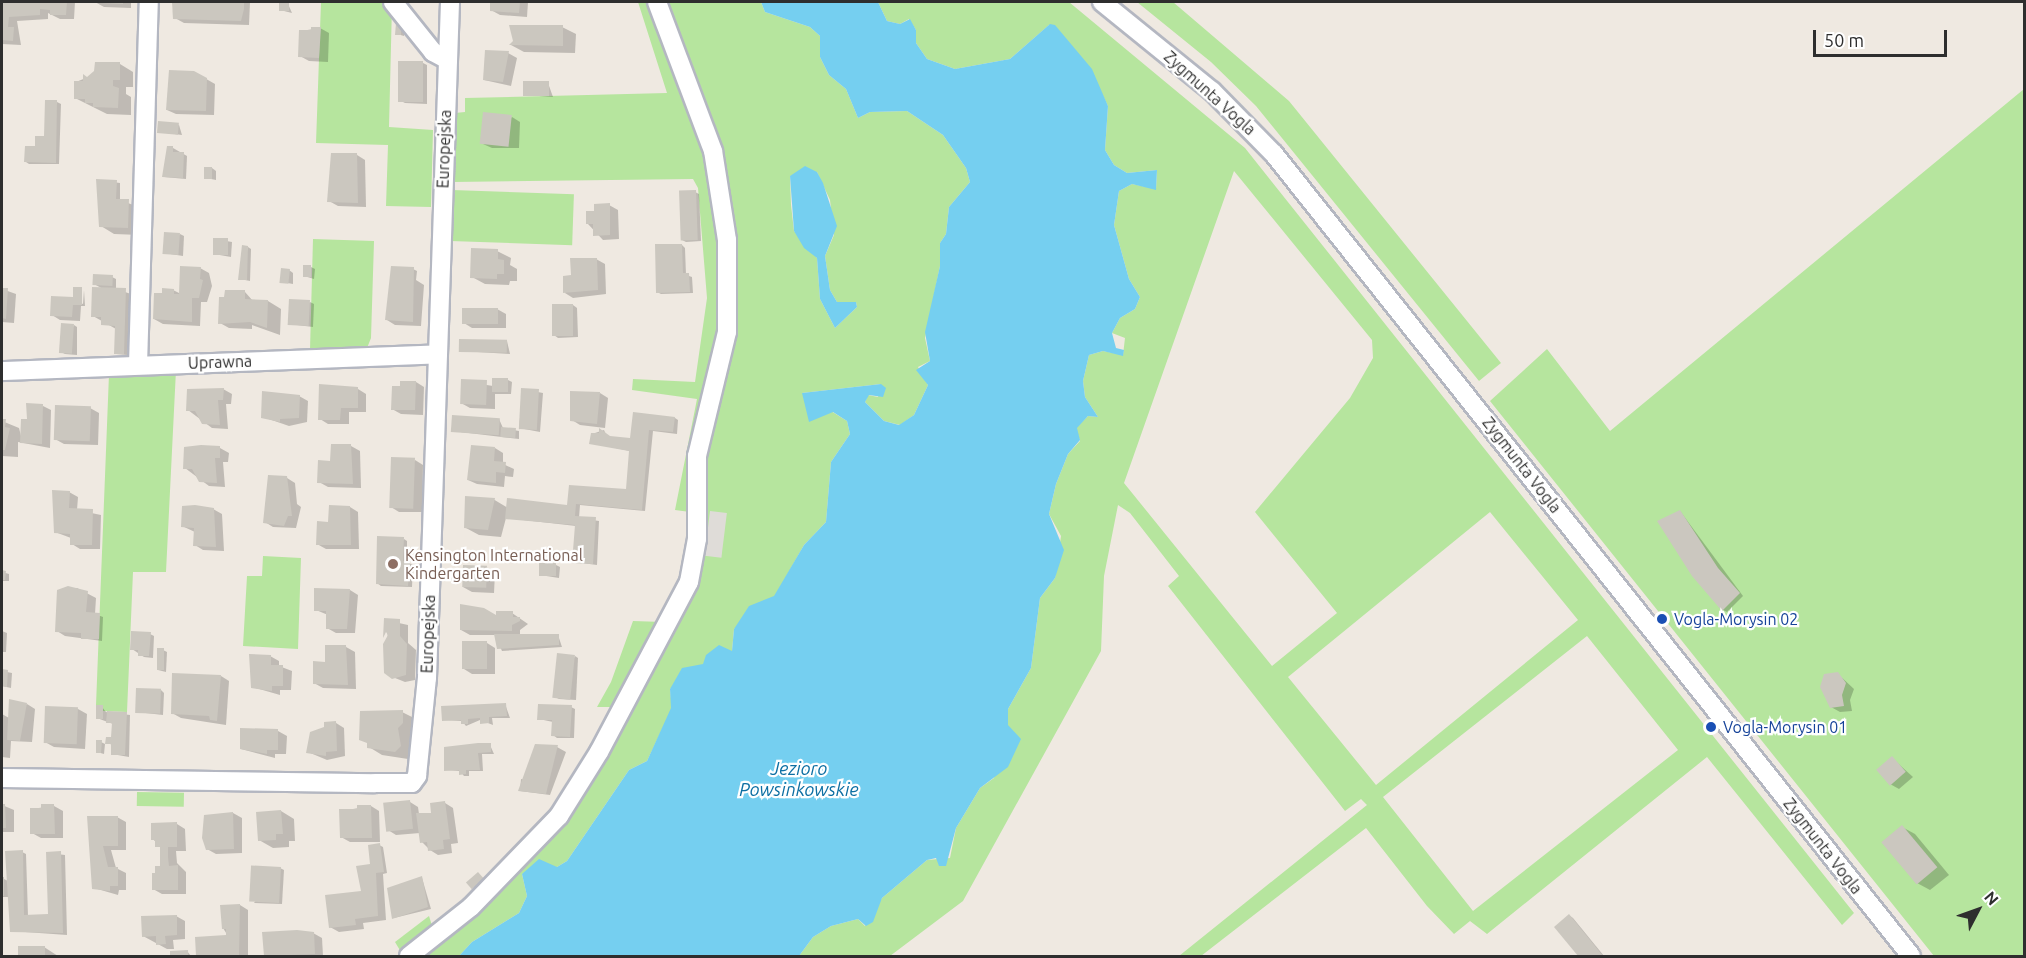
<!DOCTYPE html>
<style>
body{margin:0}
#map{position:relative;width:2026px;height:958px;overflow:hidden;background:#efe9e1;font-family:Ubuntu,sans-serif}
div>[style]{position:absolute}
.green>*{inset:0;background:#b6e59e;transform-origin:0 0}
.plaza>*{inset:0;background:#dfdcd8;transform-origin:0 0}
.water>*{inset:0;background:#75cff0}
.shadow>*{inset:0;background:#0003}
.building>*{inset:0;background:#cbc7bf;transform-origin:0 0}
.roads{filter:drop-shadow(2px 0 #b4b7c1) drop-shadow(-2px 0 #b4b7c1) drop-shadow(0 2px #b4b7c1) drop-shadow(0 -2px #b4b7c1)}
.minor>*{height:18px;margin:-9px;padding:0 9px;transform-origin:9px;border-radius:9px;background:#fff}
.dots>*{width:16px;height:16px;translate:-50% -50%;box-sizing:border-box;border:3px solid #fff;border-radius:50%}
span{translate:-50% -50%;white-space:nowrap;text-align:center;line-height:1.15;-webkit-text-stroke:4.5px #fff;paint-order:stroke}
.street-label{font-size:16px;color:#2e2e2e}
.education-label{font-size:16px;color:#785e54}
.left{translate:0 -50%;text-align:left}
.transit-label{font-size:16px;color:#164399}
.water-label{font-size:18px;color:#0d6fa3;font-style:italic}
.frame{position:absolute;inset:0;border:3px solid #2e2e2e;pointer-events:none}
.north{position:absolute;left:1948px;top:880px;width:60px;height:60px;-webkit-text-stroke:4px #fff;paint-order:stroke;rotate:49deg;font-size:16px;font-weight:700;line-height:24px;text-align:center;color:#2e2e2e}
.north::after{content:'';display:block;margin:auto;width:21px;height:27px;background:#2e2e2e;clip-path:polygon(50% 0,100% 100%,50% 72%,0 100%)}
.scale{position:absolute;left:1813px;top:30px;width:134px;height:27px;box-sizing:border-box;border:3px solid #2e2e2e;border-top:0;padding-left:8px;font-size:18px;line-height:21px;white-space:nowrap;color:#2e2e2e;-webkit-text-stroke:4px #fff;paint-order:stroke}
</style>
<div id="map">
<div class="green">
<i style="clip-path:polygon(321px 2px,389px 2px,392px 5px,389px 127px,433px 130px,431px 207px,386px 206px,388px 145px,316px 143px)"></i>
<i style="clip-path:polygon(638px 2px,652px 2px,714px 178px,723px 296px,691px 535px,686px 537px,690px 512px,675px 510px,697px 399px,632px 390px,633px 379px,695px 382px,707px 298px,698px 188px,693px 179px,452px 182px,455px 113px,465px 112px,465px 98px,667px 93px)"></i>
<i style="clip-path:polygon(evenodd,662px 2px,761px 2px,765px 12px,810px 27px,820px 36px,820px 57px,829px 75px,846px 89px,858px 118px,870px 112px,907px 111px,943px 135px,966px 168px,970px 182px,949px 207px,946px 234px,940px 243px,940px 266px,925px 338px,930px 361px,918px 367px,928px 385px,914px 415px,900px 425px,884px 421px,865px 402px,868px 395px,878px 397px,881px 384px,802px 393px,847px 421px,850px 434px,831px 462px,826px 522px,804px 545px,775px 596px,734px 629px,732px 651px,704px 664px,670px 689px,672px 708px,647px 761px,629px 770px,567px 861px,557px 867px,522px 874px,527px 896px,519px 913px,472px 942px,459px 956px,418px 956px,516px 870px,692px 590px,730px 226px,662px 2px,817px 172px,830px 200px,834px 235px,825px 256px,830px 290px,837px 302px,856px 302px,857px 307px,835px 328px,820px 299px,817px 258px,794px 231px,791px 205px,790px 176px,817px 172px)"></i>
<i style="clip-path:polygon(evenodd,878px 2px,1069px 2px,1245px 148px,1854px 913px,1842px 925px,1707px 757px,1487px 934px,1470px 921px,1454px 934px,1427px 906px,1366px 828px,1201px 956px,1179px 956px,1367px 805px,1361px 799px,1345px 811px,1168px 586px,1179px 576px,1130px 513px,1118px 505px,1104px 576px,1101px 651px,963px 901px,890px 956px,799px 956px,813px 937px,831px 926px,858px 919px,865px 926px,882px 898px,927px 860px,950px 858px,956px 828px,980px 788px,994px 778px,1008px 725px,1008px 709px,1031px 668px,1040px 598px,1055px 578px,1061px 536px,1049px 514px,1056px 484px,1068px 454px,1080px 441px,1076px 428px,1088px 416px,1098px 417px,1085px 397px,1083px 381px,1089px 355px,1103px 351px,1123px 355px,1125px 338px,1112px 333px,1120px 318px,1135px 309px,1140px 297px,1129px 279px,1114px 225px,1119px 191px,1132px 184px,1156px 189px,1157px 170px,1127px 173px,1114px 165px,1105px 150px,1108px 106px,1100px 90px,1049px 25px,1010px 59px,955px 69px,927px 59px,916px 43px,916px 30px,909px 19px,900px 24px,887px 21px,878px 2px,1234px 171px,1372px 340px,1373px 358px,1350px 398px,1255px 512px,1337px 613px,1272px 666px,1124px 483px,1234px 171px,878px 2px,1490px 512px,1578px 620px,1376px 785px,1288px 677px,1490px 512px,878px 2px,1587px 636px,1678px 750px,1473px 911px,1383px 797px,1587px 636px)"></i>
<i style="clip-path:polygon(1137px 2px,1173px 2px,1289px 101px,1501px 363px,1479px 381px,1256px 106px,1211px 62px)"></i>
<i style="clip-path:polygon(2024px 89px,2024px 956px,1934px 956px,1490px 401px,1547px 349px,1610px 431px)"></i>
<i style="left:452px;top:190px;width:122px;height:51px;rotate:2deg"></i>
<i style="clip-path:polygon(313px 239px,374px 241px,371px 338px,367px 348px,310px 350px)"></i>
<i style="clip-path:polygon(176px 370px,166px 572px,133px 572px,127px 712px,103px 711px,103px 705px,96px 705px,109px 374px)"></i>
<i style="clip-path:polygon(263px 556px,301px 558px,298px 649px,243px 646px,247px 576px,262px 576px)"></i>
<i style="clip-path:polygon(633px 621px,663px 622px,614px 707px,597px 707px,611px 682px)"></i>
<i style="left:137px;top:792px;width:47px;height:14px;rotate:1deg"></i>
<i style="clip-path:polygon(429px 916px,433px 929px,401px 952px,395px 942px)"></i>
</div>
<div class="plaza">
<i style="left:710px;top:511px;width:17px;height:45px;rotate:7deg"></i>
</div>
<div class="water">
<i style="clip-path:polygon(761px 2px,878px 2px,887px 21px,900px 24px,910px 19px,916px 30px,916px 43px,927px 59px,955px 69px,1010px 59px,1050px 24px,1055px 25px,1092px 69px,1108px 106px,1105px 150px,1114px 165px,1127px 173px,1157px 170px,1156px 190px,1132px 184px,1119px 191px,1114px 225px,1129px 279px,1140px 297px,1135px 309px,1120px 318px,1112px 333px,1116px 348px,1124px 350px,1123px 356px,1103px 351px,1089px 355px,1083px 381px,1085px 397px,1098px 417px,1088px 416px,1077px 428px,1080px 440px,1068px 454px,1056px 484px,1049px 514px,1064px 550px,1055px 578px,1040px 598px,1031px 668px,1008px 709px,1008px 725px,1021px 739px,1008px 767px,980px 788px,956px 828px,946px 866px,939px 866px,936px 858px,927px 860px,882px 898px,873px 922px,866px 926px,858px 919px,831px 926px,813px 937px,799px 956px,459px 956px,472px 942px,519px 913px,527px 896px,522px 874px,539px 859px,557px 867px,567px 861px,629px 770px,647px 761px,671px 708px,670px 689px,682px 668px,703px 664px,706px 655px,719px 645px,732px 651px,734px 629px,749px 606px,774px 596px,804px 545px,826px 522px,831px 462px,850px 434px,847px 421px,833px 412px,809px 422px,802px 393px,881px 384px,886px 388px,883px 397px,869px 395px,865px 402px,884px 421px,899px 425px,914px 415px,928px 385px,916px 370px,930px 361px,925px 332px,940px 266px,940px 243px,946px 234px,949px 207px,970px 182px,966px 168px,943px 135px,907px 111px,870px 112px,858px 118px,846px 89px,829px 75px,820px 57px,820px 36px,810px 27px,765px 12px)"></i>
<i style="clip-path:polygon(805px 166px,817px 172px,823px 183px,837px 226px,825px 256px,830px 290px,837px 302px,856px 302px,857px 307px,835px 328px,820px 299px,817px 258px,804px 248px,794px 231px,790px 176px)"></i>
</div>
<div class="shadow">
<i style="clip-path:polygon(2px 2px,75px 2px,74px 19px,60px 19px,48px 13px,48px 19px,17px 21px,21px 45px,2px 44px)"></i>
<i style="clip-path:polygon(95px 2px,131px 2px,131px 8px,104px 7px)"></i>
<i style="clip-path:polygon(176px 2px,250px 2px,249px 25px,184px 23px,175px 18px)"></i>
<i style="clip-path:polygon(492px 2px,528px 2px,527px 17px,500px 15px,491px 10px)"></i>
<i style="clip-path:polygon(288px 4px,292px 13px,280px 10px)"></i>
<i style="clip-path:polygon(397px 25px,405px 27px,404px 36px,397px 34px)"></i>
<i style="clip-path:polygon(562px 27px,576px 34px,575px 53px,524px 52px,511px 45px)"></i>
<i style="clip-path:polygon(320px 28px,329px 33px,328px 62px,309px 61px,300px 56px,301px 31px)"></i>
<i style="clip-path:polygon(508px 53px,517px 58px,511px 86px,484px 80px)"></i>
<i style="clip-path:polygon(423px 63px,427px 65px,427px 104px,405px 103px,401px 101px)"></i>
<i style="clip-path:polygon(120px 64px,133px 72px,133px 87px,126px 87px,126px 94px,131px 97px,131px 115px,107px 114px,75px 98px,76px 82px)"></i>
<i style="clip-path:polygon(194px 72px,215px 84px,214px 115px,176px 114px,167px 110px)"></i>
<i style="clip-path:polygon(548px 83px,553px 97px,525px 95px)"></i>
<i style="clip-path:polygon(57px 102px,61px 104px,59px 164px,29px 164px,26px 162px,45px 137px)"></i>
<i style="clip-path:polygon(512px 117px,520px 122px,519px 148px,492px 148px,483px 144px)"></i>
<i style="clip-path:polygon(179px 125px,182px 135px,159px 132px)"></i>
<i style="clip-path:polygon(173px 148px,187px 156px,186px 179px,164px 177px)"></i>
<i style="clip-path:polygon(357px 155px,365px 160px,366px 207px,338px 206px,329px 201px)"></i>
<i style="clip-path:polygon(212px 168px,216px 171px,216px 180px,206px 178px)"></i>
<i style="clip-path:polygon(98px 180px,120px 183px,120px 200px,141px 208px,140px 235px,114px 234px,101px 226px)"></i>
<i style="clip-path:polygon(695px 192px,699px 194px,701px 241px,686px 242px,682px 240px)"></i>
<i style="clip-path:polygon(609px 205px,618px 210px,619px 239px,603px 240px,588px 224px)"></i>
<i style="clip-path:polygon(180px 234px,184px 236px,183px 256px,164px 253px)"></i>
<i style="clip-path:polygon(215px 239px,232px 242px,231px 257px,214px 254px)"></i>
<i style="clip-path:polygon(682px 245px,685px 248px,686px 275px,692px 277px,693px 293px,661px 294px,657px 292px)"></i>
<i style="clip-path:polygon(248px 247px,251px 249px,250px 281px,240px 279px)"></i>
<i style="clip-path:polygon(497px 251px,511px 258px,510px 265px,517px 269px,517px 281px,510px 281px,509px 285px,485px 284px,472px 277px)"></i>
<i style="clip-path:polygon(596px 259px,605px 264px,606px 294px,573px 298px,565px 293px,572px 277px)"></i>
<i style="clip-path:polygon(311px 267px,315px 269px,314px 279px,304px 276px)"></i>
<i style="clip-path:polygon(200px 268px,209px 273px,212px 286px,207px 302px,201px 302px,200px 326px,163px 324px,154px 319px,173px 290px,181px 294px)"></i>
<i style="clip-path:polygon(413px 269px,417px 271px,416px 280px,424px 285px,421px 326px,395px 325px,387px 320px)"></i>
<i style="clip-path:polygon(289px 270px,293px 273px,293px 284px,282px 282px)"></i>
<i style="clip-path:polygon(112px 277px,116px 279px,116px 289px,134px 295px,127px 355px,116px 354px,116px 329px,93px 316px,103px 289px,94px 284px)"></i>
<i style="clip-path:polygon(2px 289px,16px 294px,14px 323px,2px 322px)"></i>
<i style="clip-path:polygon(84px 290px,85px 306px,81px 306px,80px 321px,60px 320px,52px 315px,72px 299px,83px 304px)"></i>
<i style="clip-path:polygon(245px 292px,253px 301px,268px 301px,281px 309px,280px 335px,252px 325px,252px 329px,229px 328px,220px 323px)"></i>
<i style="clip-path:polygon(310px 302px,314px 304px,313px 327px,289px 324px)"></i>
<i style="clip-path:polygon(573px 305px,577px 308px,578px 337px,558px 338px,554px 335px)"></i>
<i style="clip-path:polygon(497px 309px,506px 314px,506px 328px,472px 328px,464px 323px)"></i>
<i style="clip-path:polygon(74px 325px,77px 327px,77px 355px,65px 354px,61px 352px)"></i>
<i style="clip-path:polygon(507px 341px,510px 354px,461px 351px)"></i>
<i style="clip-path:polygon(508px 380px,512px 382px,511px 394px,495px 394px,495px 409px,470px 408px,461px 403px,462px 381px,493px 386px)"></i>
<i style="clip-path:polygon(416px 382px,424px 387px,423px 415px,401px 414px,392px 409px,401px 388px)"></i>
<i style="clip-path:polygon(223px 389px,232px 394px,231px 404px,226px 404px,228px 429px,212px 428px,188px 410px)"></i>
<i style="clip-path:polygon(358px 389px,366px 394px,366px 412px,349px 412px,349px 424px,328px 424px,320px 419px)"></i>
<i style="clip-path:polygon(522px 389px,543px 393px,540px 432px,519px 428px,519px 439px,452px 431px,499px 419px,503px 428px,519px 431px)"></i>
<i style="clip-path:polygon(600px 393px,608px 398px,605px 428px,580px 425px,572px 420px)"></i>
<i style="clip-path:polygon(299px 396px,308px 401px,307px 422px,289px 426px,263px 417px)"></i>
<i style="clip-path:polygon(43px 406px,51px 410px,50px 448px,18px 442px,18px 457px,2px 456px,2px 421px,19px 428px,21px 436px)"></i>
<i style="clip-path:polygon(90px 408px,99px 413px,98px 445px,64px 444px,55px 439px)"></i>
<i style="clip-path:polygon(635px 414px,675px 418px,678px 420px,677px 434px,653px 431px,645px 511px,580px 505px,579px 518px,599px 521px,597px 565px,574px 562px,576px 526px,506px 518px,501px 537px,479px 535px,466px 528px,493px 499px,508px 508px,568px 506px,570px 487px,627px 490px,630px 451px,591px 443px,592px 434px,604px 430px,607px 437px,631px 440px)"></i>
<i style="clip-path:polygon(351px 446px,360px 451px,361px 488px,328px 487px,319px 482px,332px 462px)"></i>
<i style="clip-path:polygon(220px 448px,229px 453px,228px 462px,223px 462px,225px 487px,209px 486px,185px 468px,186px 449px)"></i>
<i style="clip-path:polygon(495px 448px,503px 453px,503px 464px,514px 469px,513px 477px,505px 476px,504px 487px,477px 484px,468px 480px)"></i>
<i style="clip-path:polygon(415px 460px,423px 465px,422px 512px,399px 512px,391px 507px)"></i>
<i style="clip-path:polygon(287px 478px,295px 483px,297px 504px,301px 507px,296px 528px,273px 527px,265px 522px)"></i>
<i style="clip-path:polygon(69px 492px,78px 497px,77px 510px,101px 515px,100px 549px,80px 549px,72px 544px,71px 538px,55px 532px)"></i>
<i style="clip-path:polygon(350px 507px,358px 512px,359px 549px,326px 549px,317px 544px,330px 523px)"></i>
<i style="clip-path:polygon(213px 509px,222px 514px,224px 551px,203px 550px,195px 545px,195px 532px,182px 526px)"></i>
<i style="clip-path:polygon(1680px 511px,1743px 596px,1727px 612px,1723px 610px)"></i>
<i style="clip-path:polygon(404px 539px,407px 541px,407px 562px,413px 565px,412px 587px,381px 586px,377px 583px)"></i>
<i style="clip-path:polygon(556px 565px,560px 567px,559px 578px,540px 575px)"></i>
<i style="clip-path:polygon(486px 567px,495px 572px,494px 593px,472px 592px,463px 587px)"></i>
<i style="clip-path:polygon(2px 572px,9px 574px,9px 581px,2px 581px)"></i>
<i style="clip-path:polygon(77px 588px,96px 598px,95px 614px,103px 617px,102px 641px,65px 636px,57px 631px,59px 591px)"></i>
<i style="clip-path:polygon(350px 590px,358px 595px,355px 633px,336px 633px,327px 628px,328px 615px,316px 610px)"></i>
<i style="clip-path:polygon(512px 613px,528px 624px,520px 630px,520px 636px,558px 635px,562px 647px,502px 651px,495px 635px,470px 635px,461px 630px)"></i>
<i style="clip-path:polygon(385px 620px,408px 625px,408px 643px,416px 650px,415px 680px,405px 682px,395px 678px)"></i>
<i style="clip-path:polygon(2px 631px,7px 633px,6px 652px,2px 652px)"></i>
<i style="clip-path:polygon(150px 634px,154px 636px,153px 658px,144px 657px,132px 649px)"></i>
<i style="clip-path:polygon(487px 643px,495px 648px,495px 674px,472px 674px,464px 669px)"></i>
<i style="clip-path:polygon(346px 647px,355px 652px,356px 689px,323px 688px,314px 683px,326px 663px)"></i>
<i style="clip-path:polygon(163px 650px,167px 652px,166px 672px,158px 670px)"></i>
<i style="clip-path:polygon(270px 656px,279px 661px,279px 666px,292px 671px,291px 690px,280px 690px,280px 695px,252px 687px)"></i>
<i style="clip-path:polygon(575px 656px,578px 658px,576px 700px,559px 699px,555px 697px)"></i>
<i style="clip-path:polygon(2px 671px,12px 673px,11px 688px,2px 686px)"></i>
<i style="clip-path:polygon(1838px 674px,1854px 689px,1850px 700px,1852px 711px,1840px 712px,1831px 707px)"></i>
<i style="clip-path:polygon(221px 676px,229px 681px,226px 725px,181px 718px,172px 713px)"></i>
<i style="clip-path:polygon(161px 690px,164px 693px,163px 715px,137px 712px)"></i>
<i style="clip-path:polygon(27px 704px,35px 709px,32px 742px,11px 741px,10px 758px,2px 757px,2px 714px,9px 718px)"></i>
<i style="clip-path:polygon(505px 704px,510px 718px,492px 718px,493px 725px,480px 720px,466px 726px,462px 721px,443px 720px)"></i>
<i style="clip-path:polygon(47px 707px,78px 709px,87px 714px,85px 749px,54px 747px,45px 742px)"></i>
<i style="clip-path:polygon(102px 707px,106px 712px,130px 715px,129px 757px,112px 754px,113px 745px,107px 743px,113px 739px,113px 724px,97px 718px)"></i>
<i style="clip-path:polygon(571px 707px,575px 709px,574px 738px,557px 738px,553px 735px,553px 722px,539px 719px)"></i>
<i style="clip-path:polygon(402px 712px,416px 719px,416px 730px,410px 736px,413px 754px,408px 759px,382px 755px,369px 747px)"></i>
<i style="clip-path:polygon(336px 723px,344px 728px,345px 756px,327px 760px,308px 752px)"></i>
<i style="clip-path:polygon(278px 731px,287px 736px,286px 754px,275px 754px,275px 758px,241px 749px)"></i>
<i style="clip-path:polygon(101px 742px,105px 744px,104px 754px,97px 752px)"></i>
<i style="clip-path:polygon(490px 745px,494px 754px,482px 754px,483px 771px,469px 771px,469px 776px,464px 776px,460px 771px,445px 770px)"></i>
<i style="clip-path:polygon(557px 747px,566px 752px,550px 795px,520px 791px,521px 779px,526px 780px)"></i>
<i style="clip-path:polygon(1892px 758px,1913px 777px,1899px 789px,1890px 784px)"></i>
<i style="clip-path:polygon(410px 802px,418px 807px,419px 814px,433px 815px,445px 803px,453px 808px,458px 843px,451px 844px,452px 853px,438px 855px,430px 850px,422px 842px,420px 833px,396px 835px,388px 830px)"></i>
<i style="clip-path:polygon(2px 805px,14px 810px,14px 832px,2px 832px)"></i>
<i style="clip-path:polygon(54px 806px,63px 811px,63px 838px,41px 838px,32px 833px,31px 809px)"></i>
<i style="clip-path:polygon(371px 806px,379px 811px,380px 842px,350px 842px,341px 837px,341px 811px)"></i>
<i style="clip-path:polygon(281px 811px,294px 819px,295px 841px,289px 841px,289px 847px,273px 848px,259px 840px)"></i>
<i style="clip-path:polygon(233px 813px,242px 818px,242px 853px,216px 854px,207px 849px,205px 816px)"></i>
<i style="clip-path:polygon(89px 817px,117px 817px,126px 822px,126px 850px,111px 850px,116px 868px,126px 873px,126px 890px,119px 890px,118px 895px,94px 888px)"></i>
<i style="clip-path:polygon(177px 824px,185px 829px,186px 851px,176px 851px,177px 863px,186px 872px,186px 894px,162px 894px,153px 889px,162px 868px,162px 849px,153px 839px)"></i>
<i style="clip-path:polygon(1902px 827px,1915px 834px,1949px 875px,1930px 890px,1917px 883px)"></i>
<i style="clip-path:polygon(379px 845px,383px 847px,387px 873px,383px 874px,386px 920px,363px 923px,364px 929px,339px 932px,330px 927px,363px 892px)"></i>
<i style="clip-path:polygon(22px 852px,26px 854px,28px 916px,49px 916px,48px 853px,65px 855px,67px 935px,11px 931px,9px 897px,2px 897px,2px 878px,8px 881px)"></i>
<i style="clip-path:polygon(280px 868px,284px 870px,282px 904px,254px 903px)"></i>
<i style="clip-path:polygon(478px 874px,487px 882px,477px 890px,469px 881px)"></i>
<i style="clip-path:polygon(422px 878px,431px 909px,394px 918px)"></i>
<i style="clip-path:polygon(240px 905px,248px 910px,248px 956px,198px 956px,197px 938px,228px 936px,223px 928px)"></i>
<i style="clip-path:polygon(176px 916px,185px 921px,185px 939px,173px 940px,174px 949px,167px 949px,143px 936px)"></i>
<i style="clip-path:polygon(1570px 916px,1573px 918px,1604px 956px,1580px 956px,1556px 927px)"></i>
<i style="clip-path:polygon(313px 933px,322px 938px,323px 956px,266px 956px,264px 934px)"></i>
<i style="clip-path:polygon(44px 947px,58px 956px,20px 956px,19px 948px)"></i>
<i style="clip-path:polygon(187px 951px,191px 956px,172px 956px,171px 952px)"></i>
</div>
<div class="building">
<i style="clip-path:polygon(2px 2px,67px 2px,66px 15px,50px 15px,50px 10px,40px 9px,40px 15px,9px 17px,8px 27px,14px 27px,13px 41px,2px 40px)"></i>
<i style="clip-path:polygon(100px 2px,123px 2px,123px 4px,100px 3px)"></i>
<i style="clip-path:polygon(172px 2px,244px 2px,244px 9px,241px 21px,173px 19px)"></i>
<i style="left:279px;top:2px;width:10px;height:9px"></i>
<i style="clip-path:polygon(490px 2px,520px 2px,519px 13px,490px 11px)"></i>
<i style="clip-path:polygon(396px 23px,401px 23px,401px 35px,395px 35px)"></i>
<i style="clip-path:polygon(509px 25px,563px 25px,563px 46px,509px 45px,513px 41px)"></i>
<i style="clip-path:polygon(311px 27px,321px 27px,319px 58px,298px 57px,299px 30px,311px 30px)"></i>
<i style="clip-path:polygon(485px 50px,509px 51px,503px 82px,483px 80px)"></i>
<i style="left:398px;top:61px;width:25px;height:41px"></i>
<i style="clip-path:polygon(95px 62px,120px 62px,120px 80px,113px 80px,113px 86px,119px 88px,118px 108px,93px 107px,93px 103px,85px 103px,85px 99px,74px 99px,74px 81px,83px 81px,83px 74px,87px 77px,94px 71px)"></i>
<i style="clip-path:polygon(169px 70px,194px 71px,207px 78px,206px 111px,166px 110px)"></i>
<i style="left:523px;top:81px;width:26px;height:15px"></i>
<i style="clip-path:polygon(45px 100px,57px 100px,56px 163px,24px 162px,25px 146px,35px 146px,35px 136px,44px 136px)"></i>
<i style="left:483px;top:112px;width:29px;height:32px;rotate:6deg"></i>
<i style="left:158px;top:121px;width:21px;height:12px;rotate:5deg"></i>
<i style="clip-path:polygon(167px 146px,173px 146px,173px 152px,184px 152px,183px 178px,162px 177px)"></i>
<i style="clip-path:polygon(331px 153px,357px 153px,358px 203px,327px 202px)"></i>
<i style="left:204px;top:167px;width:8px;height:12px"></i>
<i style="clip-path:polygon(96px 179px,117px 180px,116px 199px,129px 199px,128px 228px,99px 227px)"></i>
<i style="left:696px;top:190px;width:50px;height:17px;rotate:88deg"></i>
<i style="clip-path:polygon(610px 203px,610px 235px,593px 236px,593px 224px,586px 224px,586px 211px,594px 211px,594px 204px)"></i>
<i style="left:164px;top:232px;width:16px;height:22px;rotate:4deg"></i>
<i style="left:213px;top:238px;width:15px;height:17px"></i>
<i style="clip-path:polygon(655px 244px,682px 244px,683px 273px,689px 273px,690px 292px,656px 293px)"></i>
<i style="clip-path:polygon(242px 245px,248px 246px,247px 280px,238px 280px)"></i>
<i style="clip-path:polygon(471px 248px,498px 249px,498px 259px,504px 260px,504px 274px,497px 274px,497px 279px,470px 278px)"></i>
<i style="clip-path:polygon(570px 258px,597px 258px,598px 290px,563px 293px,563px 276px,571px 275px)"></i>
<i style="left:303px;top:265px;width:8px;height:12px"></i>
<i style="clip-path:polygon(180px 266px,201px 267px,200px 279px,203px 280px,199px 298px,192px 298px,192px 322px,153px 319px,154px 293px,162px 293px,162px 288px,174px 289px,174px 294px,179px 294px)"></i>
<i style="clip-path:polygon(391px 266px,414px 267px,413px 322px,385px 320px)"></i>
<i style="left:281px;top:268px;width:9px;height:15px;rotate:6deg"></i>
<i style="left:93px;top:274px;width:20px;height:11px;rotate:3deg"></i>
<i style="clip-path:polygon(73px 287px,82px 287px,82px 305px,73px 305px,72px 317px,50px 316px,51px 296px,73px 297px)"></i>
<i style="clip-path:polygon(92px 287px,126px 288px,124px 354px,114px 354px,115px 326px,101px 325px,101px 317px,91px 317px)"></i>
<i style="clip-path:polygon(2px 288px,8px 288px,6px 319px,2px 318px)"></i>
<i style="clip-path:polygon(225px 290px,245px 290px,245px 299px,268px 300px,267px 328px,250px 322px,218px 324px,219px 297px,224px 297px)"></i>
<i style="left:289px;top:299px;width:21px;height:26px;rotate:3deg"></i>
<i style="left:552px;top:304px;width:21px;height:32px"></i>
<i style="left:462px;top:308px;width:36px;height:16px"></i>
<i style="left:61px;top:323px;width:13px;height:30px;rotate:4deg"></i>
<i style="left:459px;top:339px;width:48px;height:13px;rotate:1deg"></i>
<i style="left:492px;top:378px;width:16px;height:14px"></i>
<i style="left:461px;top:379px;width:26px;height:25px;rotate:2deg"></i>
<i style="clip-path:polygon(400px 381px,416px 381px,415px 410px,391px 410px,392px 386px,400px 386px)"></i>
<i style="clip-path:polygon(319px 384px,358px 387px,358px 408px,341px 408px,340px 420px,318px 420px)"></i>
<i style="clip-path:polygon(224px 388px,223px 400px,218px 400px,220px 425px,202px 424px,195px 411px,186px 411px,187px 389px)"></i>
<i style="left:521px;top:388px;width:18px;height:41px;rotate:3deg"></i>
<i style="clip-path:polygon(262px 391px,300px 395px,299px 418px,280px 419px,280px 422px,261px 418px)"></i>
<i style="clip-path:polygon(570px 391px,600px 392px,597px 424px,570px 421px)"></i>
<i style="clip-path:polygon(26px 403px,43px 404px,42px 444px,20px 443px,21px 419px,27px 419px)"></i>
<i style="left:55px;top:405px;width:36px;height:35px;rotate:2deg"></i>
<i style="clip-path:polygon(633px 412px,675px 417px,673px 432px,649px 430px,642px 510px,576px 504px,575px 516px,596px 517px,593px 564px,572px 563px,575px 525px,505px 519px,507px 498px,567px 505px,569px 485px,626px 489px,629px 451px,589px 444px,591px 433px,599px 433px,599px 428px,610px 436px,630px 438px)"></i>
<i style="left:452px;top:415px;width:48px;height:17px;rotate:4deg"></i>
<i style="clip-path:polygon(2px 419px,6px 419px,5px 427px,10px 428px,5px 450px,2px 450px)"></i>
<i style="left:501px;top:427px;width:15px;height:10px;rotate:4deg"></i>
<i style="clip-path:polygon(331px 444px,351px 444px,353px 484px,317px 483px,318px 460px,330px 461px)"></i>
<i style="clip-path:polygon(201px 445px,220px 446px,220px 458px,215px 458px,217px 483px,199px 482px,192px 469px,183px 469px,184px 447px)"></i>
<i style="clip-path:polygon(471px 445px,495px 447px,494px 461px,506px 462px,505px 473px,496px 472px,496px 483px,467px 480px)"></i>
<i style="left:391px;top:457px;width:24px;height:51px;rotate:2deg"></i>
<i style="clip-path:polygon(268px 475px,287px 476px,292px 516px,288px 516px,284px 526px,263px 523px)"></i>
<i style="clip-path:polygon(52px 490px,70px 491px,69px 508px,93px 509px,92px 545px,70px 545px,70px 534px,54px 533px)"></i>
<i style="clip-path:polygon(465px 496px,495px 498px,488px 530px,464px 528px)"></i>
<i style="clip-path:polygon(195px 505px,214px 508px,216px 547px,193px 546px,194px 528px,181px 527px,182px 506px)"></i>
<i style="clip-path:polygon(329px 505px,350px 506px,351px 545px,316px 545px,317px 521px,328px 522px)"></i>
<i style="clip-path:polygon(1680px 510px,1718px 568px,1740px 593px,1722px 611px,1692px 576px,1657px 521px)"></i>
<i style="clip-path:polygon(377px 536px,404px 537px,403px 561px,410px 561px,408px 586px,376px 584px)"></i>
<i style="left:539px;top:563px;width:17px;height:13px"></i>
<i style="left:463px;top:565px;width:24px;height:22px;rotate:2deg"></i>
<i style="clip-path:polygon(2px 570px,6px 571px,5px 580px,2px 580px)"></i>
<i style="clip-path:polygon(68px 586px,88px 591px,86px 612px,100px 613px,99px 639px,81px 639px,81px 633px,55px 632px,57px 590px)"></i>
<i style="clip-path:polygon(314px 588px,350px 589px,347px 629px,326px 629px,326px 611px,314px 611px)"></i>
<i style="clip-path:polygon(460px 604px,484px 608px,496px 615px,496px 611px,513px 611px,513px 617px,520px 617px,520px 621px,512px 625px,512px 631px,460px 630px)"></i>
<i style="clip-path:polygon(384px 618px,400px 619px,400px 636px,407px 644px,406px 675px,392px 679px,384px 673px,383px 644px,388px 635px,386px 632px,383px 638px)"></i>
<i style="clip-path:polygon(131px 631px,151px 632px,149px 656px,138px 656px,138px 650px,130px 650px)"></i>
<i style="clip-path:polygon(494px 634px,559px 634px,559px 645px,497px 649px)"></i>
<i style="left:462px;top:641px;width:25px;height:28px"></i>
<i style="clip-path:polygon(325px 645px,346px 645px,348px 685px,313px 684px,313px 661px,325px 662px)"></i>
<i style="left:157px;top:648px;width:7px;height:22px"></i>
<i style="left:557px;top:653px;width:18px;height:45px;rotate:6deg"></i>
<i style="clip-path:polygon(249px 654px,271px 655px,271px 665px,283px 665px,283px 686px,272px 686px,272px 691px,251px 688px)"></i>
<i style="clip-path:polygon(2px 669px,8px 670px,7px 687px,2px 686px)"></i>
<i style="clip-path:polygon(1838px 672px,1846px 683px,1842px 695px,1844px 706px,1830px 708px,1820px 687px,1824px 674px)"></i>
<i style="clip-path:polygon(172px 673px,221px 675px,217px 721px,210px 720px,209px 716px,171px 714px)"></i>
<i style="left:136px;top:688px;width:25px;height:25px;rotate:2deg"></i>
<i style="clip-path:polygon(9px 699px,27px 703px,20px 741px,7px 740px)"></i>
<i style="clip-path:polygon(506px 703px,507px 716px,489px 717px,489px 723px,480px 724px,480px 718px,468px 719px,468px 724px,461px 724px,461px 720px,442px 721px,441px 706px)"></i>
<i style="clip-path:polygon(538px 704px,572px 705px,570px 737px,551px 736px,552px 720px,537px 720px)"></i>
<i style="left:96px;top:705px;width:7px;height:14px"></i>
<i style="left:45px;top:706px;width:33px;height:37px;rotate:2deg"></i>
<i style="clip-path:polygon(403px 710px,403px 723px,398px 728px,401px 746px,395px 752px,367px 748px,367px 743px,359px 740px,360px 711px)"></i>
<i style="clip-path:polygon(107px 711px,127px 712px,125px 755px,111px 755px,111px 744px,105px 744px,106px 737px,111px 737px,112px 723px,106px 723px)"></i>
<i style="clip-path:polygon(336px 721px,337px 751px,326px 752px,326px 756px,306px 753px,310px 732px,324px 727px,324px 722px)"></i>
<i style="clip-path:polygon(240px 728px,278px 729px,278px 750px,267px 750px,267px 754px,240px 749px)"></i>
<i style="clip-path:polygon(96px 740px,102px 740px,101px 753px,96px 753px)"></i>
<i style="clip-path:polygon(478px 743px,491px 743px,491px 752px,478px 753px,480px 770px,466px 770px,466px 774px,459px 775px,459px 770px,444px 771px,444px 747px)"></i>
<i style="clip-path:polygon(535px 744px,558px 745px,546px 794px,518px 791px)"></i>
<i style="left:1892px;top:756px;width:21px;height:21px;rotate:49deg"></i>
<i style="left:410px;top:800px;width:29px;height:27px;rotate:84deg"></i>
<i style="clip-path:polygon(445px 801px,450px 839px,443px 840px,444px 849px,428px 851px,427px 842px,420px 843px,416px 813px,431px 813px,430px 803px)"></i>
<i style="clip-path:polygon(2px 804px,5px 804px,6px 828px,2px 828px)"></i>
<i style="clip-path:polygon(41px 804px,54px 804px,55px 834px,30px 834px,30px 808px,41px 808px)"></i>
<i style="clip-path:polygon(357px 805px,371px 805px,372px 838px,340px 838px,339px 809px,357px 809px)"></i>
<i style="clip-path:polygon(281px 810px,283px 834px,276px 834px,276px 840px,258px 841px,256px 812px)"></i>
<i style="clip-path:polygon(233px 812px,234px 849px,206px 850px,202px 838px,204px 815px)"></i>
<i style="clip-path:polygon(87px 816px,118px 816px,118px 846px,103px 846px,108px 867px,118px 867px,118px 886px,110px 886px,110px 891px,92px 889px)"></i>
<i style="clip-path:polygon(177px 822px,177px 847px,168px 847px,168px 857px,169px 866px,178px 865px,178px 890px,152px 890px,152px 873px,155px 873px,155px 866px,160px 866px,160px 847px,155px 847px,155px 840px,151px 840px,151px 823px)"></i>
<i style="left:1902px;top:825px;width:55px;height:27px;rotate:50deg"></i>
<i style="clip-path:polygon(380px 843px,384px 872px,376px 873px,378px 916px,355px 919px,356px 925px,329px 928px,325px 895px,361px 891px,356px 866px,370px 864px,368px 845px)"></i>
<i style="clip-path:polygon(23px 850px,24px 915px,48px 914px,46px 852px,61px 851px,63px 933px,10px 932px,5px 851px)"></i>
<i style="left:281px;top:867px;width:36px;height:30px;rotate:93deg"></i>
<i style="left:478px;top:872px;width:9px;height:16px;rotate:49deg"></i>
<i style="clip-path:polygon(422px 876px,428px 907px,392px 919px,387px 888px)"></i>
<i style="left:2px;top:877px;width:2px;height:19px"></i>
<i style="clip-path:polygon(240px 904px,239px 956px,196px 956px,195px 937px,226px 935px,226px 929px,222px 929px,220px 905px)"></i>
<i style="clip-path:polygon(1569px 914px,1603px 956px,1578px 956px,1554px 927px)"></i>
<i style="clip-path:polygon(177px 915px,177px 935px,165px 936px,166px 944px,156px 945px,156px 936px,142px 937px,141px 916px)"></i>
<i style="clip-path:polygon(297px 930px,314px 932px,315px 954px,264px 956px,262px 932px)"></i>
<i style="left:45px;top:946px;width:10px;height:27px;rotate:90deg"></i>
<i style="clip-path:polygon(188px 950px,188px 956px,170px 956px,170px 951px)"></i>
</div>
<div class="roads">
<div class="minor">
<i style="left:393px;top:2px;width:64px;rotate:51.3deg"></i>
<i style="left:433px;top:52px;width:17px;rotate:28deg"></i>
<i style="left:1102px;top:2px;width:141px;rotate:39deg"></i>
<i style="left:1212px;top:91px;width:88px;rotate:45.5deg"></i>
<i style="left:1274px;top:154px;width:1024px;rotate:51.54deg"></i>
<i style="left:138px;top:365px;width:363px;rotate:-88.3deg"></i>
<i style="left:2px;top:371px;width:436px;rotate:-2.2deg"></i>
<i style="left:2px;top:778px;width:373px;rotate:0.8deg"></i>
<i style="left:375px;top:783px;width:37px"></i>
<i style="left:412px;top:783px;width:9px;rotate:-54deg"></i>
<i style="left:417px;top:776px;width:99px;rotate:-84.2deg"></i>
<i style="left:427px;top:678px;width:676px;rotate:-88.05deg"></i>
<i style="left:409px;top:956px;width:79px;rotate:-38.3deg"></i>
<i style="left:471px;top:907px;width:127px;rotate:-46deg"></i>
<i style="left:559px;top:816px;width:75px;rotate:-58deg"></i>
<i style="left:599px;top:752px;width:192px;rotate:-62.1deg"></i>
<i style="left:689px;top:582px;width:44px;rotate:-79.5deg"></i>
<i style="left:697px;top:539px;width:83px;rotate:-90deg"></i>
<i style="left:697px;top:456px;width:128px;rotate:-76.4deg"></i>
<i style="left:727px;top:332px;width:92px;rotate:-90deg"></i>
<i style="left:727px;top:240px;width:90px;rotate:-98.9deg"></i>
<i style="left:713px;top:151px;width:159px;rotate:-110.6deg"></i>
</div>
</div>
<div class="dots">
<i style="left:393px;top:564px;background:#8d6e63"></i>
<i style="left:1662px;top:619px;background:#1a4fb4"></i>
<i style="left:1711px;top:727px;background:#1a4fb4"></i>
</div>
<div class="street-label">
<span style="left:1210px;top:93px;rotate:42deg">Zygmunta Vogla</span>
<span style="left:444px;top:149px;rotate:-88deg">Europejska</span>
<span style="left:220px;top:362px;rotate:-2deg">Uprawna</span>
<span style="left:1522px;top:465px;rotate:52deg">Zygmunta Vogla</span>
<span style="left:428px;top:634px;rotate:-88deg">Europejska</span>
<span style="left:1823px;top:846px;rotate:52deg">Zygmunta Vogla</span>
</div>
<div class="education-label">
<span class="left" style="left:405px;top:564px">Kensington International<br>Kindergarten</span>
</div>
<div class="transit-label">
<span class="left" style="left:1674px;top:619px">Vogla-Morysin 02</span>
<span class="left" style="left:1723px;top:727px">Vogla-Morysin 01</span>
</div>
<div class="water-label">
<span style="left:799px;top:779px">Jezioro<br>Powsinkowskie</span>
</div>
<div class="frame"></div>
<div class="north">N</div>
<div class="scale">50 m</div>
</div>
